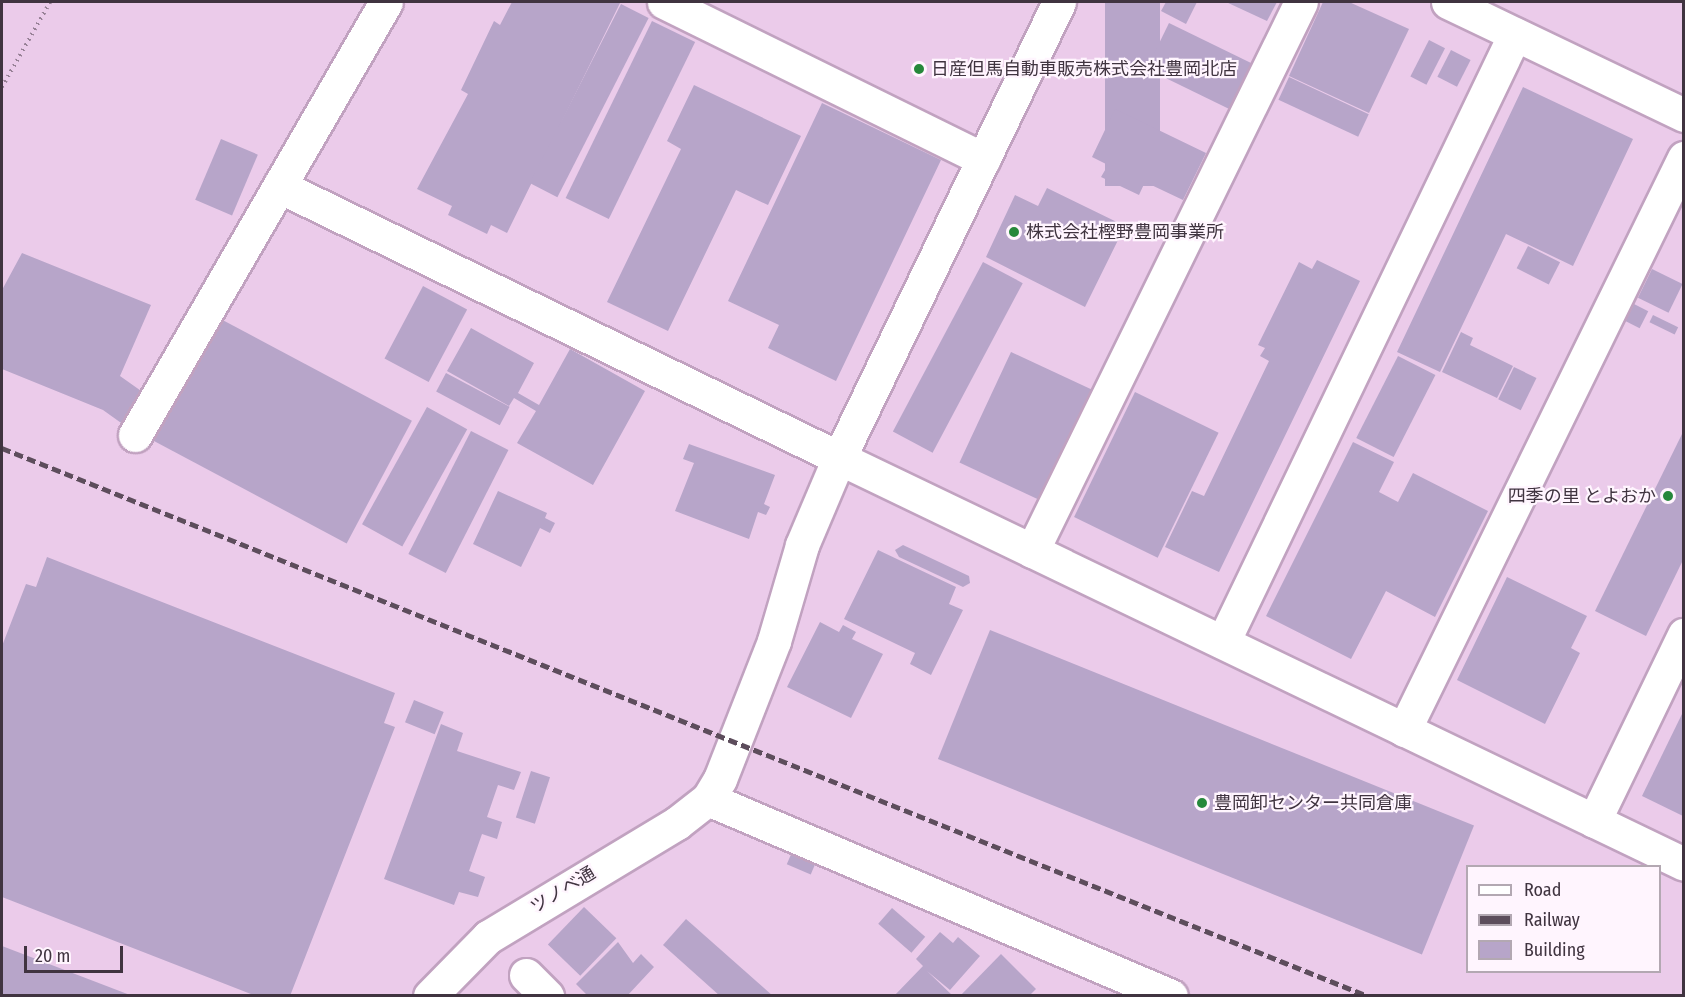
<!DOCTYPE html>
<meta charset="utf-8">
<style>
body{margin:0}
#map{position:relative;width:1685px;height:997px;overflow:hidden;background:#ebcbea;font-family:"Fira Sans Condensed","Noto Sans JP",sans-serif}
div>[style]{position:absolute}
.building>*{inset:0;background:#b7a5c9;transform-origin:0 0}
.path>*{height:4px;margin-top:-2px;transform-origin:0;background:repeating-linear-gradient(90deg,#968095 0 1.5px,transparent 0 6px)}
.roads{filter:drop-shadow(2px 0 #c1a2c0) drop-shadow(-2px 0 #c1a2c0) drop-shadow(0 2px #c1a2c0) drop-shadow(0 -2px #c1a2c0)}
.street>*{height:33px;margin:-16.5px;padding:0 16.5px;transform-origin:16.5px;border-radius:16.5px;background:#fff}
.secondary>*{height:33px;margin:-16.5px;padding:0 16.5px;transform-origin:16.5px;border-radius:16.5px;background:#fff}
.rail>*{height:4.5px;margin-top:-2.25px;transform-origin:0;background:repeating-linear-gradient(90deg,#5d4d5c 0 9px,transparent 0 13.5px)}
.dots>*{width:16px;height:16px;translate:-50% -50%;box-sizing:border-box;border:3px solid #fff5fe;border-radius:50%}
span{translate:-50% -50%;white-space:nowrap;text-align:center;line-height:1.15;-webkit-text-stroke:4.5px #fff5fe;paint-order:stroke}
.poi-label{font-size:18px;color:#403440}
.left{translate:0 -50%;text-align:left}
.right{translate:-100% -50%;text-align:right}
.street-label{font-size:18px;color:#403440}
.frame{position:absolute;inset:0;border:3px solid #403440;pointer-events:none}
.legend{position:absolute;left:1466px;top:865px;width:195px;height:108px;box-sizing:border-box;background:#fff5fe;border:2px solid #b3a8b2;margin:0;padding:8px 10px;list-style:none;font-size:18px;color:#403440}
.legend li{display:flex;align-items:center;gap:12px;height:30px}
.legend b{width:30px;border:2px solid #b3a8b2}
.scale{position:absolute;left:24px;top:946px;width:99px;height:27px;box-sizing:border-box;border:3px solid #403440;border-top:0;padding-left:8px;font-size:18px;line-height:21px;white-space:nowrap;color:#403440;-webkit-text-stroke:4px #fff5fe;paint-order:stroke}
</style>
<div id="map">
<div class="building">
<i style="clip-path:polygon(512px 2px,620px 3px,507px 233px,491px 225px,487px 234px,448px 215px,452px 206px,417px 189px,468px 94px,461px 90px,494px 21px,500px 25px)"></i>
<i style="left:1105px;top:2px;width:55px;height:184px"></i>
<i style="clip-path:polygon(1166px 2px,1197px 2px,1186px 24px,1161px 11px)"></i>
<i style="clip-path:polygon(1226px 2px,1277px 2px,1267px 21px)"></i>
<i style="clip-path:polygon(1323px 2px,1349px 2px,1409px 29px,1369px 113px,1289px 76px)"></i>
<i style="left:621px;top:4px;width:31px;height:201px;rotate:27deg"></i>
<i style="left:652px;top:21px;width:48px;height:197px;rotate:26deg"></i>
<i style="left:1169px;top:23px;width:93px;height:51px;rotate:26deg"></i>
<i style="left:1429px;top:40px;width:18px;height:41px;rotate:27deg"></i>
<i style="left:1451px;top:50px;width:22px;height:30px;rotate:27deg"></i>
<i style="left:1289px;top:77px;width:88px;height:25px;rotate:25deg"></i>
<i style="clip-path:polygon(694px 85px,801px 136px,768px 205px,736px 190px,668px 331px,607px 302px,681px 149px,667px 141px)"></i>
<i style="clip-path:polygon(1523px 87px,1633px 139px,1573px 266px,1506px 234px,1440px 372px,1397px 352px)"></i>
<i style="clip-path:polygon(822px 103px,941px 160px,836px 381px,768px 348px,779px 325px,728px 301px)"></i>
<i style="clip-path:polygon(1115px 109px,1206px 153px,1183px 200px,1145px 182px,1139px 195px,1101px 177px,1108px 165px,1092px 157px)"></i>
<i style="left:221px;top:139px;width:40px;height:66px;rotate:23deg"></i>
<i style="clip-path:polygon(1047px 188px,1125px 226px,1085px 307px,986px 257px,1015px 195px,1038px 206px)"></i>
<i style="left:1528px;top:246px;width:36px;height:25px;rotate:27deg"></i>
<i style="clip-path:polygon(22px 253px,151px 305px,120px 376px,144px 393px,124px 425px,103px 410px,2px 369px,2px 290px)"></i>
<i style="clip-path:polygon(1317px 260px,1360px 281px,1219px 572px,1165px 547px,1192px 491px,1204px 496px,1269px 361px,1260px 356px,1265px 348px,1258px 345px,1299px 262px,1312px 269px)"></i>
<i style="left:983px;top:262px;width:45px;height:192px;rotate:28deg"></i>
<i style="left:1652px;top:269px;width:34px;height:32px;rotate:26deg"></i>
<i style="left:423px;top:286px;width:50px;height:82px;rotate:28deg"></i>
<i style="left:1634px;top:304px;width:16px;height:19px;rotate:27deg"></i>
<i style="left:1653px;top:315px;width:28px;height:8px;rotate:26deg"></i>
<i style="left:215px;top:316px;width:223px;height:139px;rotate:28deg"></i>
<i style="clip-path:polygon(471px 328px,534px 363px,518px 393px,539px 405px,570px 349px,645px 391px,593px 485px,517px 443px,536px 411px,514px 398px,509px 406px,447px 371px)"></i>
<i style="clip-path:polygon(1461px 332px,1473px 338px,1470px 345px,1513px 366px,1497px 398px,1442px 372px)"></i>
<i style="left:1011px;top:352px;width:89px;height:122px;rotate:25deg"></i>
<i style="left:1398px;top:356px;width:42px;height:92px;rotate:27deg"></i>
<i style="left:1514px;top:367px;width:25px;height:36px;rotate:26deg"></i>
<i style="left:446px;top:373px;width:72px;height:21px;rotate:28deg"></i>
<i style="left:1135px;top:392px;width:93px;height:139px;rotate:26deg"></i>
<i style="left:427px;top:407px;width:46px;height:134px;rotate:29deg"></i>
<i style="left:471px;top:431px;width:42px;height:138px;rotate:27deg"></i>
<i style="clip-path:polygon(1683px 432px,1683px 560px,1646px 636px,1595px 611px)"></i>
<i style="clip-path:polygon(1353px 442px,1394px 462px,1379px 492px,1398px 502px,1413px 473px,1488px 511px,1435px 617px,1386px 591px,1351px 659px,1266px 616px)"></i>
<i style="clip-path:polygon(689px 444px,775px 475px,764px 504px,770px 507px,766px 515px,758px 512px,749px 539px,675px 511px,694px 463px,683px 459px)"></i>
<i style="clip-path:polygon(498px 491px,547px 513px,545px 518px,555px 523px,550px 533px,540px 528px,521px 567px,473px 544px)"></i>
<i style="clip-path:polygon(903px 545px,969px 576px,970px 583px,963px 587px,899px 557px,895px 550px)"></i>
<i style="clip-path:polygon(878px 550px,956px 587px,949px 604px,963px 610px,931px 675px,910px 664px,915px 653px,844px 619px)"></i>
<i style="clip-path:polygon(47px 557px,395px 693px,384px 723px,395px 727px,290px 996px,256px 996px,2px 897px,2px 646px,26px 584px,36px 587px)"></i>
<i style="clip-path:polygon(1507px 577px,1587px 616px,1571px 648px,1580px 653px,1545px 724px,1457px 680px)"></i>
<i style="clip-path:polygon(820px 622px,839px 632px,843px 625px,856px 632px,852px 639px,883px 654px,851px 718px,787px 687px)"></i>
<i style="left:990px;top:630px;width:522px;height:139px;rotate:22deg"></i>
<i style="left:414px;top:700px;width:32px;height:24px;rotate:22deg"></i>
<i style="clip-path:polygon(1682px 714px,1683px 715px,1683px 816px,1642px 796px)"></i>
<i style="clip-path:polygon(441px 724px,463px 733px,457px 751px,521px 772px,514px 790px,498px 785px,487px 817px,502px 822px,497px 839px,482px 834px,469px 871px,485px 877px,478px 897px,459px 892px,454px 905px,384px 879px)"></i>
<i style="left:531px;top:771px;width:20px;height:49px;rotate:18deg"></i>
<i style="left:795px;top:845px;width:26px;height:21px;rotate:23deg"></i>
<i style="left:584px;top:907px;width:45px;height:52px;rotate:44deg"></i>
<i style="left:892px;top:908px;width:44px;height:21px;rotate:41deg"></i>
<i style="clip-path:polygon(686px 919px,773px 996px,720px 996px,663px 945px)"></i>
<i style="clip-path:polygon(940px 932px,953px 943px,958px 937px,980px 956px,950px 990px,927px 971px,953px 996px,894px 996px,923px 966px,916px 959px)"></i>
<i style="clip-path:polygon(618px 942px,633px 963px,641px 954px,654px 967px,627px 996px,588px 996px,576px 984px)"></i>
<i style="clip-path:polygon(2px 946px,130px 995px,130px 996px,2px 996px)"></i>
<i style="clip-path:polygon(1001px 954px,1036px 989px,1029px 996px,960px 996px)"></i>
</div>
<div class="path">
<i style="left:2px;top:87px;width:98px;rotate:-60.5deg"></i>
</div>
<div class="roads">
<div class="street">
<i style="left:664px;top:2px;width:356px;rotate:26.2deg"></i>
<i style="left:279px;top:186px;width:623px;rotate:25.91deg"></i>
<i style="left:135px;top:435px;width:500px;rotate:-59.9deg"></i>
<i style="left:1032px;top:551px;width:611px;rotate:-63.9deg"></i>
<i style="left:1223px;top:642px;width:674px;rotate:-64.35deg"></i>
<i style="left:1404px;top:730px;width:637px;rotate:-63.92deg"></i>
<i style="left:708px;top:799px;width:503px;rotate:23.05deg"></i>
<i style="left:1594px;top:821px;width:207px;rotate:-64.2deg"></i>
<i style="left:526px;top:975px;width:30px;rotate:45deg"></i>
<i style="left:430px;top:996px;width:83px;rotate:-45.5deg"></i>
<i style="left:488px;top:937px;width:221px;rotate:-31.1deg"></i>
<i style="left:677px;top:823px;width:39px;rotate:-38deg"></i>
<i style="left:708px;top:799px;width:23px;rotate:-59deg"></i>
<i style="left:720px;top:779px;width:148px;rotate:-68.6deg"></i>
</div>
<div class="secondary">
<i style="left:1448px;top:2px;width:262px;rotate:25.6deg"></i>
<i style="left:839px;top:458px;width:937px;rotate:25.66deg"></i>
<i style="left:774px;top:641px;width:100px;rotate:-73.7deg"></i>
<i style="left:802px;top:545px;width:95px;rotate:-67deg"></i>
<i style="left:839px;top:458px;width:506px;rotate:-64.24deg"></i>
</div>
</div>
<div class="rail">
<i style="left:2px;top:448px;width:1472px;rotate:21.86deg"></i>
</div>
<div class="dots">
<i style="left:919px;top:69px;background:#26883b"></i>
<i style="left:1014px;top:232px;background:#26883b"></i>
<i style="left:1668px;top:496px;background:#26883b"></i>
<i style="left:1202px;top:803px;background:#26883b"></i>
</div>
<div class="poi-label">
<span class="left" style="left:931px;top:69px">日産但馬自動車販売株式会社豊岡北店</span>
<span class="left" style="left:1026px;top:232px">株式会社樫野豊岡事業所</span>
<span class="right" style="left:1656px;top:496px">四季の里 とよおか</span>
<span class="left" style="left:1214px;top:803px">豊岡卸センター共同倉庫</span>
</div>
<div class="street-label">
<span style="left:563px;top:890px;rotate:-31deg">ツノベ通</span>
</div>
<div class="frame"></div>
<ul class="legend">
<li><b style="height:8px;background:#fff"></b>Road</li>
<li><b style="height:8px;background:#5d4d5c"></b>Railway</li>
<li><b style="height:16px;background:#b7a5c9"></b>Building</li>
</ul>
<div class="scale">20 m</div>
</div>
